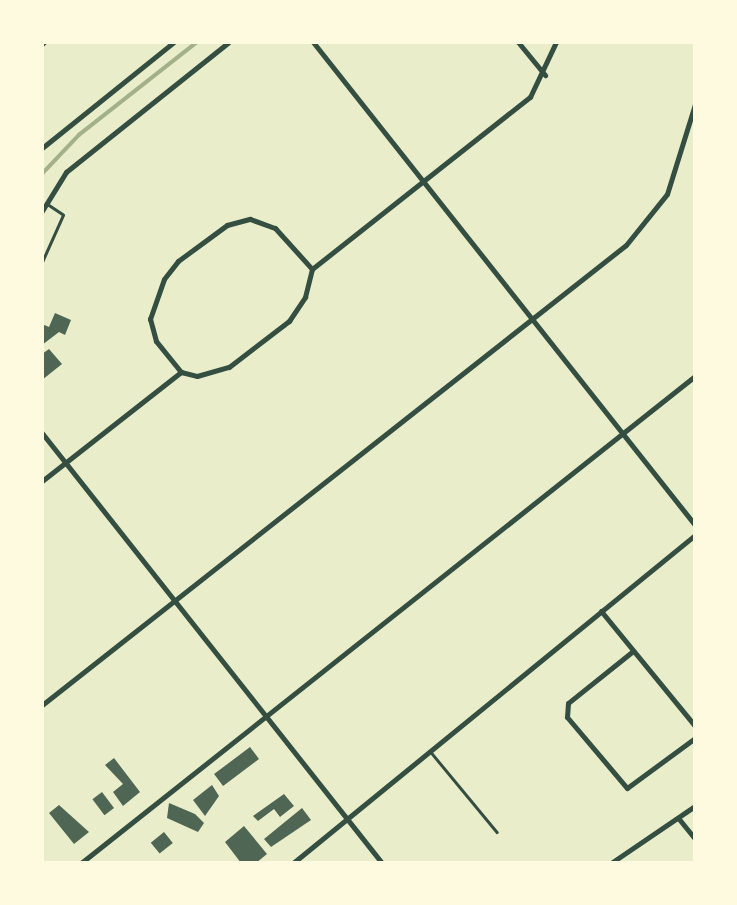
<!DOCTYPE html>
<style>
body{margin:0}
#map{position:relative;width:737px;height:905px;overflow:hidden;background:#e9edc9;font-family:"PT Sans",sans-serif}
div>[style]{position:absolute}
.stream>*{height:3.5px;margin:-1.75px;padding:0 1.75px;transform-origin:1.75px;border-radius:1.75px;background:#a3b18a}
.building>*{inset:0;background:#4f6655;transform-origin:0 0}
.service>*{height:2.5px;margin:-1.25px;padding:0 1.25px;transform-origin:1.25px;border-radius:1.25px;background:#344e41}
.minor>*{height:5px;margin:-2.5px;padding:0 2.5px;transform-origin:2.5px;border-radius:2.5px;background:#344e41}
span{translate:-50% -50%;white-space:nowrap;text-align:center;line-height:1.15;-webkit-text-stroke:5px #fefae0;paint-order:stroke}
.frame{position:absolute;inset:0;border:44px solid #fefae0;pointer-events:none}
</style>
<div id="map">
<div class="stream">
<i style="left:42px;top:174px;width:54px;rotate:-46.5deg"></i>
<i style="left:79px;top:135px;width:150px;rotate:-38.2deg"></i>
</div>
<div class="building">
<i style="clip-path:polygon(55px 313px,71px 320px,65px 335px,59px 332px,42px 345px,42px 324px,49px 327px)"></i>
<i style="clip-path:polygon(49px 349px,62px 364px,42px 380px,42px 354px)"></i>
<i style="left:250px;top:747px;width:15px;height:45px;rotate:53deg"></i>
<i style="clip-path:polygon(114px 758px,140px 792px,123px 806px,113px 792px,123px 784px,105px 765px)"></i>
<i style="clip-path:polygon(212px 785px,219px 796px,205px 816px,193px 800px)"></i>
<i style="left:102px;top:792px;width:20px;height:12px;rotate:53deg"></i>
<i style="clip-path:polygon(284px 794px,294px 806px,280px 817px,274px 809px,258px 821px,253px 816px)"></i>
<i style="clip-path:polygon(169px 803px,195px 814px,204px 823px,198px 832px,167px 818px)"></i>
<i style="clip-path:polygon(59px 805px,89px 832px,74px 844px,49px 813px)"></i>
<i style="clip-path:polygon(302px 808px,311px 820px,271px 847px,264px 839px)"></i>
<i style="clip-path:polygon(244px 826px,267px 854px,256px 863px,241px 863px,225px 842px)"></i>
<i style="left:164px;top:832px;width:14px;height:17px;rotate:51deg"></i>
</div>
<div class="service">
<i style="left:42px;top:262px;width:51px;rotate:-65.9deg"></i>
<i style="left:63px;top:215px;width:18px;rotate:-146deg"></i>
<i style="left:430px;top:751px;width:105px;rotate:50.4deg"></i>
</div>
<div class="minor">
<i style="left:313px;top:42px;width:616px;rotate:51.66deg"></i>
<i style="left:518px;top:42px;width:43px;rotate:50.7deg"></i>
<i style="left:42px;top:44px;width:3px;rotate:-45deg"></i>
<i style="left:42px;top:148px;width:169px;rotate:-38.8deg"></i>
<i style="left:42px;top:211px;width:46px;rotate:-58.4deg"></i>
<i style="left:66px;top:172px;width:208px;rotate:-38.6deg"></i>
<i style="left:181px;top:372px;width:16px;rotate:14deg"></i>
<i style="left:197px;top:376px;width:33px;rotate:-16deg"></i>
<i style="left:229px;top:367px;width:76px;rotate:-37.5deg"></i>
<i style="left:289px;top:321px;width:29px;rotate:-56deg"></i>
<i style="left:305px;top:297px;width:29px;rotate:-76deg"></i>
<i style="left:312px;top:269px;width:278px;rotate:-38.3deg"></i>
<i style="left:530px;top:97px;width:61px;rotate:-64.7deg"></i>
<i style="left:181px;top:372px;width:40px;rotate:-129deg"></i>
<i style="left:156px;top:341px;width:23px;rotate:-105deg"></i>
<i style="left:150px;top:319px;width:42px;rotate:-70.7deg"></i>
<i style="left:164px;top:279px;width:23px;rotate:-52deg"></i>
<i style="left:178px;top:261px;width:61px;rotate:-36.3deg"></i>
<i style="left:227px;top:225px;width:24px;rotate:-15deg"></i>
<i style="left:250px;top:219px;width:27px;rotate:20deg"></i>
<i style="left:275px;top:228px;width:55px;rotate:47.9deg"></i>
<i style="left:42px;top:433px;width:548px;rotate:51.67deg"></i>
<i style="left:42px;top:481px;width:177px;rotate:-38.1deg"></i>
<i style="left:601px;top:611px;width:149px;rotate:50.7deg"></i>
<i style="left:633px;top:651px;width:83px;rotate:141.3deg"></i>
<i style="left:568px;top:703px;width:14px;rotate:94deg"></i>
<i style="left:567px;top:717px;width:93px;rotate:49.8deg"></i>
<i style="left:627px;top:788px;width:84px;rotate:-36.3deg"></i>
<i style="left:42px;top:705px;width:743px;rotate:-38.23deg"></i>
<i style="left:626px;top:245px;width:65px;rotate:-51.2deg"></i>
<i style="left:667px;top:194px;width:94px;rotate:-72.7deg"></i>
<i style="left:679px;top:819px;width:26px;rotate:51deg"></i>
<i style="left:81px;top:863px;width:784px;rotate:-38.42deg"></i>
<i style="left:293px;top:863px;width:519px;rotate:-39.21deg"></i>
<i style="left:611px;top:863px;width:102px;rotate:-34.2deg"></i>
</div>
<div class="frame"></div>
</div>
